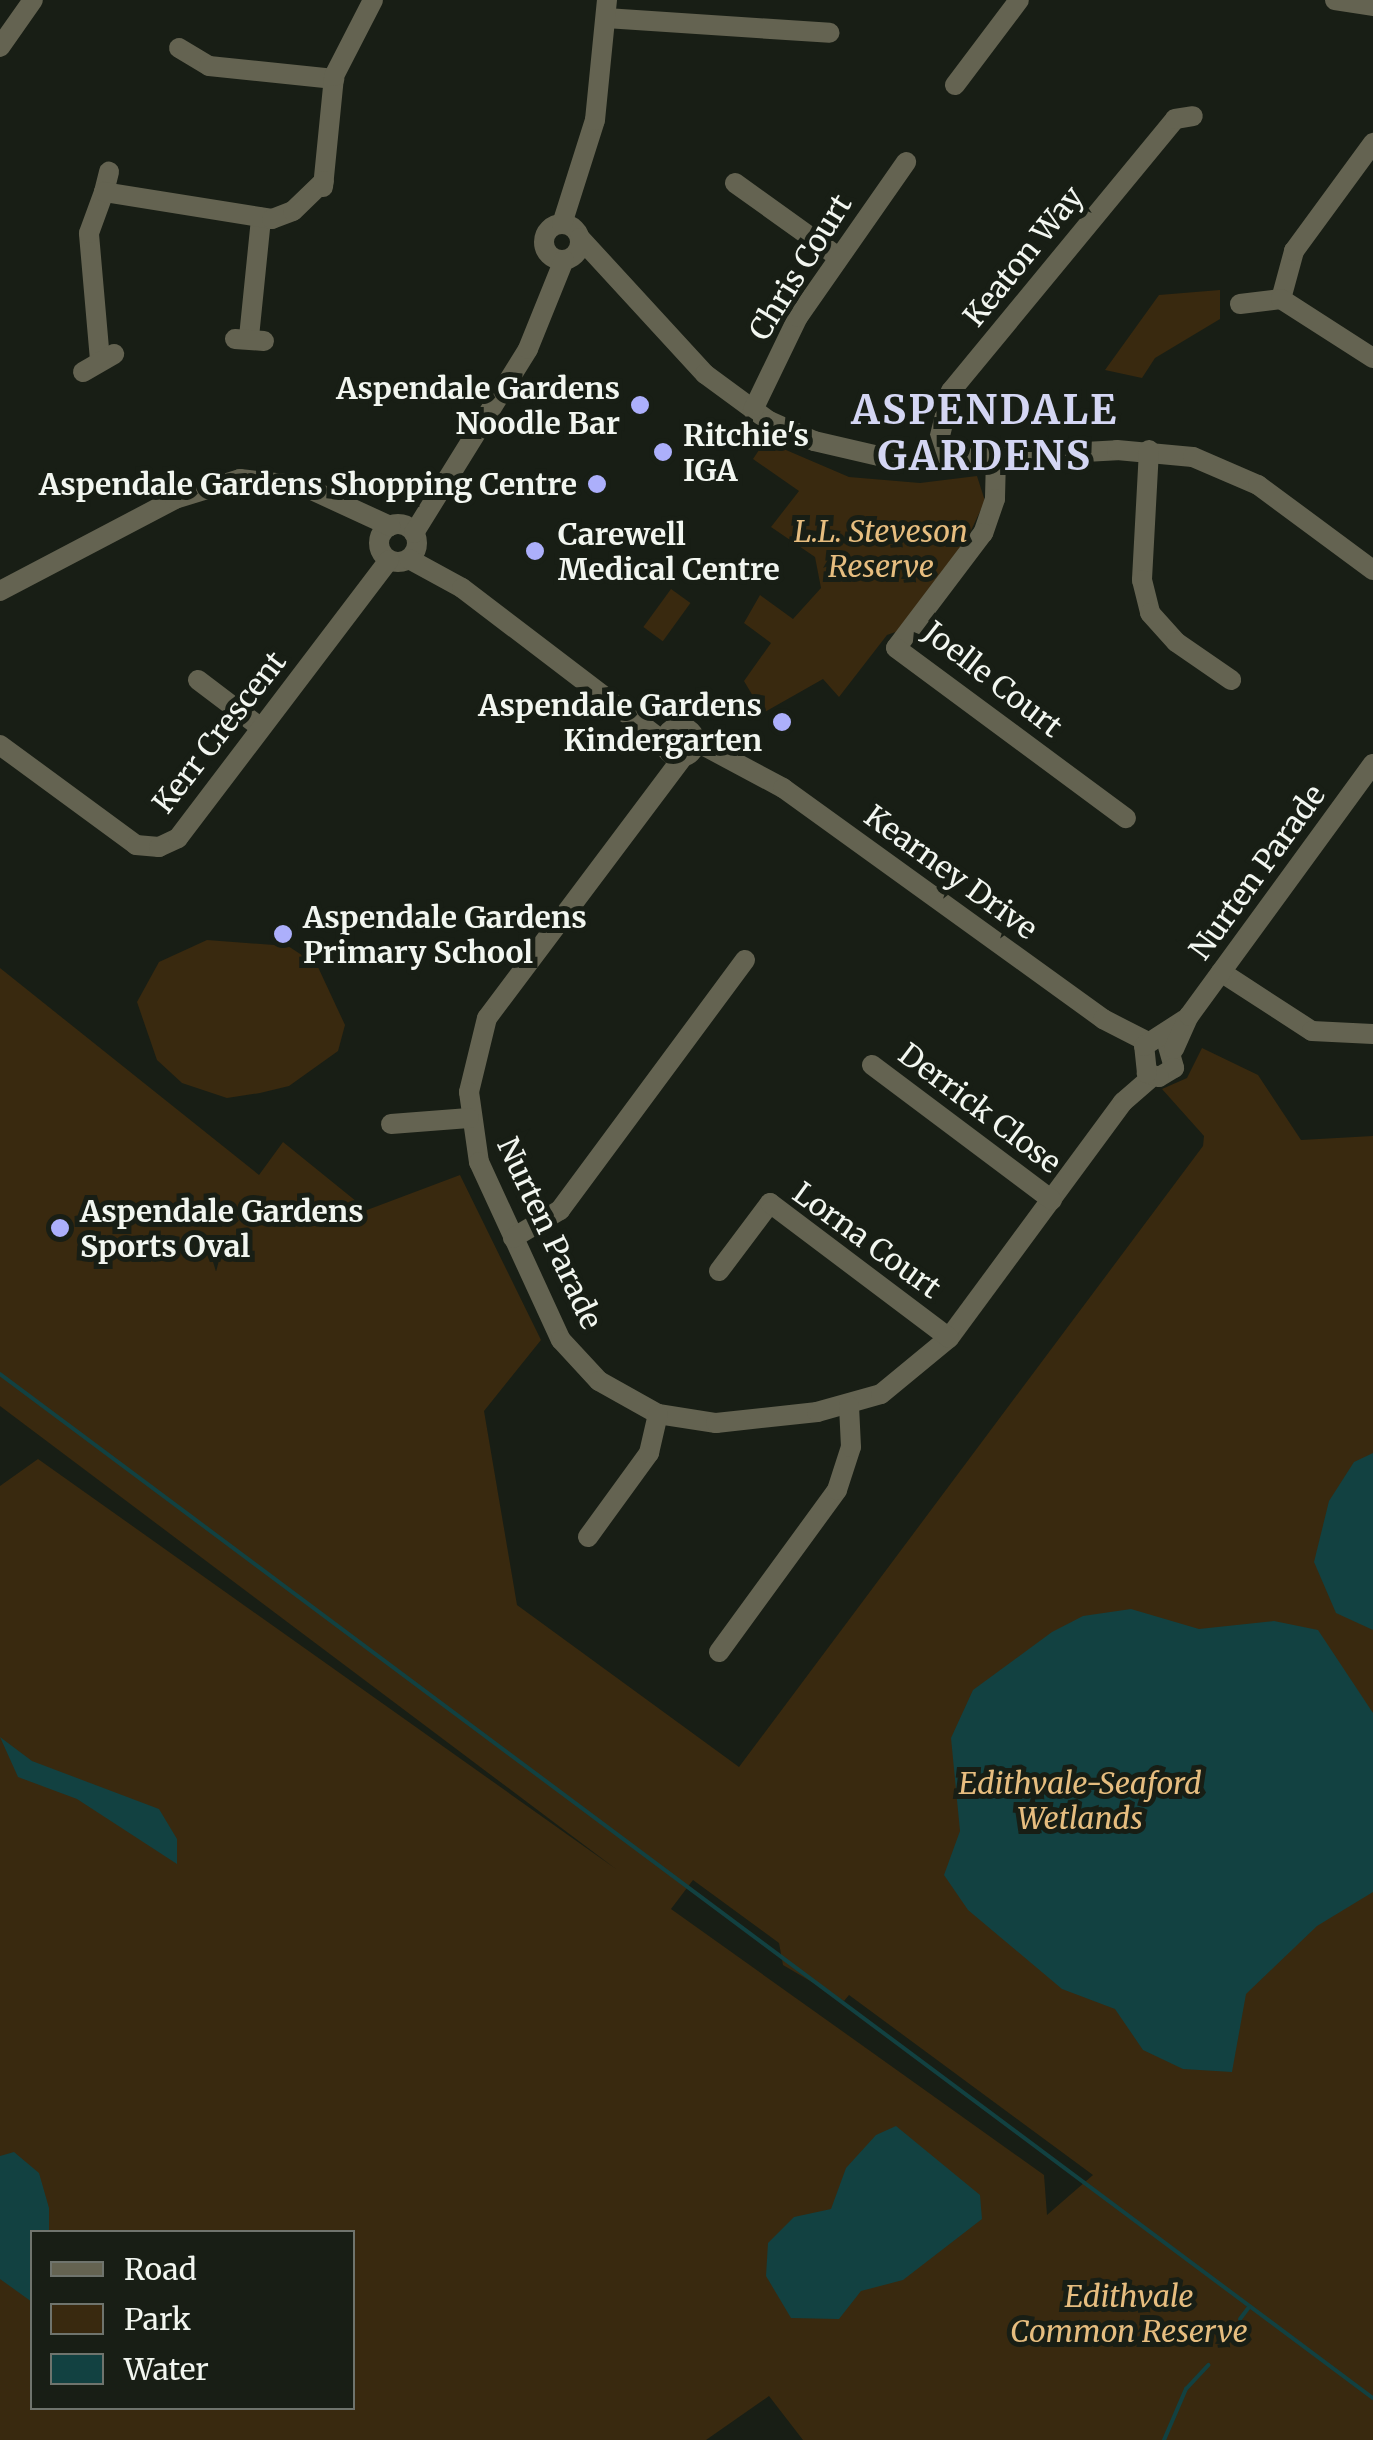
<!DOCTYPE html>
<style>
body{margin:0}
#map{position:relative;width:1373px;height:2440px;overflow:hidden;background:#181e15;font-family:Merriweather,serif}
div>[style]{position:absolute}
.green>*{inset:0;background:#39290f;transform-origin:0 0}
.water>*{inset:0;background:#124141}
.stream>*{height:4px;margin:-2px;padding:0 2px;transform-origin:2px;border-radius:2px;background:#124141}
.minor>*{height:20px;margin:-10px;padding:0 10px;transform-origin:10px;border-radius:10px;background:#646351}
.minor>.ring{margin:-10px;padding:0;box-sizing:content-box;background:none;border:20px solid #646351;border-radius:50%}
.dots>*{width:28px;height:28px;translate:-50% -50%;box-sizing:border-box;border:5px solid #181e15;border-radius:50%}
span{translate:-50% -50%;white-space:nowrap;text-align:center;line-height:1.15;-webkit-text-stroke:10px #181e15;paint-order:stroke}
.street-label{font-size:30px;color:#f2f6f0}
.poi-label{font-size:30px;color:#f2f6f0;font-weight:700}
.right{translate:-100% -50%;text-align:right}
.left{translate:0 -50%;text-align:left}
.park-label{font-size:30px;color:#e6bd7f;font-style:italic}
.district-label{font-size:40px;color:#d4d6f3;font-weight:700;letter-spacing:2.5px}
.legend{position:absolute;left:30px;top:2230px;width:325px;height:180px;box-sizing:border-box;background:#181e15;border:2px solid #6f746d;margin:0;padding:12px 18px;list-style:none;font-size:30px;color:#f2f6f0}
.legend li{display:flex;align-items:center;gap:20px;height:50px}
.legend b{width:50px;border:2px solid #6f746d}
</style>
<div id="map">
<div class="green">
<i style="clip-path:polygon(1220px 290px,1220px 319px,1155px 358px,1142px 378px,1105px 370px,1159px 295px)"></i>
<i style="clip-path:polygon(765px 441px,849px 477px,920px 483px,977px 476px,985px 501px,966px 541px,901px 630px,887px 635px,839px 697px,823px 679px,763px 713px,744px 681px,771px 643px,744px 623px,760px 595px,793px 619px,821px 588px,815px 557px,771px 527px,799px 491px,753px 459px)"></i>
<i style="left:671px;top:589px;width:24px;height:47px;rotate:36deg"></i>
<i style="clip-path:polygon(207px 940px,288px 946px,317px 965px,345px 1025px,338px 1051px,289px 1086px,260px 1093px,227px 1098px,182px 1083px,157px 1060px,137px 1002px,159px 962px)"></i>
<i style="clip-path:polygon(evenodd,0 968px,259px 1175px,283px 1142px,367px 1210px,460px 1175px,541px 1340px,484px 1411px,517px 1605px,739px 1767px,1203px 1146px,1204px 1136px,1162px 1089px,1187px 1078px,1202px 1048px,1258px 1075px,1301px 1140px,1373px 1136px,1373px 2440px,803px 2440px,769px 2396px,706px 2440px,0 2440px,0 1486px,38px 1459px,616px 1869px,0 1406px,0 968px,693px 1880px,779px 1943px,783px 1965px,844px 2001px,849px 1995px,1093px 2175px,1047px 2215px,1044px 2175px,671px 1909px,693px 1880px,0 968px,32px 2232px,352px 2232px,352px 2408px,32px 2408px,32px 2232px)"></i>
</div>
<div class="water">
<i style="clip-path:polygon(1373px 1453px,1373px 1630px,1336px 1613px,1314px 1562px,1329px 1501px,1354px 1462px)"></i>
<i style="clip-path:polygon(1131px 1609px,1199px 1629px,1274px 1621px,1318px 1630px,1373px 1713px,1373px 1892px,1317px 1926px,1246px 1994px,1232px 2072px,1183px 2069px,1143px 2050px,1115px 2009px,1062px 1989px,968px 1910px,944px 1875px,960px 1831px,951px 1738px,973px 1690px,1052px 1632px,1083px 1616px)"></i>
<i style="clip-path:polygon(0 1737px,32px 1761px,159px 1809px,177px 1839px,177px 1864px,77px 1799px,18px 1777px)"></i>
<i style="clip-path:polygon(896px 2126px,980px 2195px,982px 2219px,903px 2280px,861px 2291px,839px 2319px,791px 2318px,766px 2276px,768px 2243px,794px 2217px,831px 2209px,846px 2168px,876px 2135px)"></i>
<i style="clip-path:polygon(14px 2152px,39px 2173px,49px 2208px,49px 2232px,32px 2232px,32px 2302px,0 2279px,0 2156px)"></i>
</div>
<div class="stream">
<i style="left:0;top:1374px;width:1713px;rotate:36.72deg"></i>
<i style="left:1240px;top:2319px;width:15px;rotate:-53deg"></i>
<i style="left:1164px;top:2440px;width:56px;rotate:-66.7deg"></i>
<i style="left:1186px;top:2389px;width:33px;rotate:-47deg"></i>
</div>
<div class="minor">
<i style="left:1335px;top:0;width:38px;rotate:9deg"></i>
<i style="left:606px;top:18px;width:224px;rotate:3.8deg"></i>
<i style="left:0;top:47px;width:57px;rotate:-54.9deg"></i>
<i style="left:179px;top:48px;width:35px;rotate:31deg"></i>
<i style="left:209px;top:66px;width:126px;rotate:5.9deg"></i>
<i style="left:955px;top:85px;width:106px;rotate:-53deg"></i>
<i style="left:735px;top:183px;width:125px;rotate:35.6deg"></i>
<i style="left:323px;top:187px;width:112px;rotate:-84.3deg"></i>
<i style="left:334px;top:76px;width:85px;rotate:-62.8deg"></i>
<i style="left:104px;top:192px;width:21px;rotate:-76deg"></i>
<i class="ring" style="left:544px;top:224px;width:16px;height:16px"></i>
<i style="left:562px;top:224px;width:109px;rotate:-72.4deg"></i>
<i style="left:595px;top:120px;width:121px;rotate:-84.3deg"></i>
<i style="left:580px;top:238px;width:185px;rotate:47.4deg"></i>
<i style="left:705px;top:374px;width:79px;rotate:36.3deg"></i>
<i style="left:769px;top:421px;width:49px;rotate:24deg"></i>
<i style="left:814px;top:441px;width:93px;rotate:13deg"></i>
<i style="left:905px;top:462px;width:212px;rotate:-3.2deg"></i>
<i style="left:1117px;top:450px;width:76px;rotate:5.3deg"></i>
<i style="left:1193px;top:457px;width:71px;rotate:23.3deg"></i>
<i style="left:1258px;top:485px;width:143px;rotate:36.5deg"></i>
<i style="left:1281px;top:299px;width:50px;rotate:-74.8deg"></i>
<i style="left:1294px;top:251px;width:134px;rotate:-53.8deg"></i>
<i style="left:1240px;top:304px;width:41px;rotate:-7deg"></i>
<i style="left:1281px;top:299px;width:109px;rotate:32.7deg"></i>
<i style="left:249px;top:337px;width:120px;rotate:-84.2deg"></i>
<i style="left:235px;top:339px;width:29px;rotate:4deg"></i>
<i style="left:100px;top:360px;width:127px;rotate:-95deg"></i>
<i style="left:89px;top:233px;width:44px;rotate:-69.9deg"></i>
<i style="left:104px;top:192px;width:170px;rotate:9.1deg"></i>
<i style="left:272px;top:219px;width:22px;rotate:-21deg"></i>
<i style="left:293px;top:211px;width:43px;rotate:-44.1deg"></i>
<i style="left:83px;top:372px;width:36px;rotate:-30deg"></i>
<i style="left:753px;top:410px;width:103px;rotate:-64.2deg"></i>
<i style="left:798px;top:317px;width:189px;rotate:-55.1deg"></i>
<i style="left:1149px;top:450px;width:130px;rotate:93.1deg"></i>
<i style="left:1142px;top:580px;width:34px;rotate:76deg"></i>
<i style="left:1150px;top:613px;width:39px;rotate:48deg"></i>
<i style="left:1176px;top:642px;width:67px;rotate:34.6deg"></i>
<i style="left:996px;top:457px;width:42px;rotate:91.4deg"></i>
<i style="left:995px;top:499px;width:36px;rotate:109deg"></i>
<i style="left:983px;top:533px;width:144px;rotate:127.1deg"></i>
<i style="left:896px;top:648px;width:286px;rotate:36.5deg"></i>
<i style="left:934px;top:460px;width:71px;rotate:-76.2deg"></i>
<i style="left:951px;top:391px;width:352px;rotate:-50.5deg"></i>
<i style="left:1175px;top:119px;width:18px;rotate:-9deg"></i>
<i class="ring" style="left:379px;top:524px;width:18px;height:18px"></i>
<i style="left:414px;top:533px;width:216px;rotate:-58.2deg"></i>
<i style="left:528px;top:349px;width:96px;rotate:-68deg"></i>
<i style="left:409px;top:559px;width:60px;rotate:28.7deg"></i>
<i style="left:462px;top:588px;width:254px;rotate:37.3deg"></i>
<i style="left:0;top:591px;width:198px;rotate:-27.7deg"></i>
<i style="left:175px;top:499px;width:68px;rotate:-17.1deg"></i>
<i style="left:240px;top:479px;width:63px;rotate:6.3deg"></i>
<i style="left:303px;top:486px;width:96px;rotate:24.7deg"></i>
<i style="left:198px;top:680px;width:78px;rotate:37.2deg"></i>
<i class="ring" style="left:665px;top:727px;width:10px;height:10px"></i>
<i style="left:695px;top:741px;width:100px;rotate:28.1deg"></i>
<i style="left:783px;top:788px;width:395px;rotate:35.8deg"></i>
<i style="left:1103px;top:1019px;width:51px;rotate:27.1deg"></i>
<i style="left:0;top:745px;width:169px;rotate:36.3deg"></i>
<i style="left:136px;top:845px;width:23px;rotate:5deg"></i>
<i style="left:159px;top:847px;width:21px;rotate:-25deg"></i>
<i style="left:178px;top:838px;width:349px;rotate:-52.8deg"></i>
<i style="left:683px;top:757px;width:326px;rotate:126.9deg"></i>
<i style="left:487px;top:1018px;width:76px;rotate:103.7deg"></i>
<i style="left:469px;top:1092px;width:71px;rotate:81.9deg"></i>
<i style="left:479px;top:1162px;width:196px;rotate:65.3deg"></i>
<i style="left:561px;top:1340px;width:56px;rotate:47.2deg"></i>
<i style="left:599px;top:1381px;width:68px;rotate:29.2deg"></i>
<i style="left:658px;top:1414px;width:59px;rotate:8.8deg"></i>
<i style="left:716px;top:1423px;width:102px;rotate:-6.2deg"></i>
<i style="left:817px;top:1412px;width:66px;rotate:-15.7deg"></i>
<i style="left:881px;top:1394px;width:88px;rotate:-39.5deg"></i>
<i style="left:949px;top:1338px;width:293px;rotate:-53.6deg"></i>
<i style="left:1123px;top:1102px;width:40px;rotate:-41deg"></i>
<i style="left:1221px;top:972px;width:108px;rotate:33deg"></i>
<i style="left:1312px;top:1031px;width:61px;rotate:2.8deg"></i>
<i style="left:1167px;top:1043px;width:26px;rotate:74deg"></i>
<i style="left:1174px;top:1068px;width:17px;rotate:149deg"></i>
<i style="left:1159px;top:1077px;width:13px;rotate:-162deg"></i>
<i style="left:1147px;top:1073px;width:27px;rotate:-96deg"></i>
<i style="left:1144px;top:1046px;width:48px;rotate:-33deg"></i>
<i style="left:1174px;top:1049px;width:36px;rotate:-66deg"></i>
<i style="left:1189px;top:1016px;width:312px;rotate:-53.9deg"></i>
<i style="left:872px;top:1065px;width:225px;rotate:36.9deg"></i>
<i style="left:391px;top:1124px;width:78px;rotate:-4.4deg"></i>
<i style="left:513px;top:1238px;width:55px;rotate:-30.8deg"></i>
<i style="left:560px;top:1210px;width:311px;rotate:-53.5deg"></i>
<i style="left:719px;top:1271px;width:85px;rotate:-53.1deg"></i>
<i style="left:770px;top:1203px;width:224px;rotate:37deg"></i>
<i style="left:588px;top:1537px;width:104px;rotate:-54deg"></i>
<i style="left:649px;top:1453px;width:40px;rotate:-77deg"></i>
<i style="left:719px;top:1652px;width:200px;rotate:-53.9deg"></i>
<i style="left:837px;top:1490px;width:45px;rotate:-72deg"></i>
<i style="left:851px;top:1447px;width:41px;rotate:-92.8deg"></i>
</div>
<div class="dots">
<i style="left:640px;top:405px;background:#acaffb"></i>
<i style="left:663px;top:452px;background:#acaffb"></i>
<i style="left:597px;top:484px;background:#acaffb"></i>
<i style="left:535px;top:551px;background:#acaffb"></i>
<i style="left:782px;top:722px;background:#acaffb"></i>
<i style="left:283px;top:934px;background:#acaffb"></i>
<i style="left:60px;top:1228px;background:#acaffb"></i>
</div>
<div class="street-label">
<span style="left:1023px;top:256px;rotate:-51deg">Keaton Way</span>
<span style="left:800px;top:267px;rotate:-58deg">Chris Court</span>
<span style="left:993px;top:679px;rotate:38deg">Joelle Court</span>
<span style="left:219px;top:732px;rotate:-52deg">Kerr Crescent</span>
<span style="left:951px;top:872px;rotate:36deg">Kearney Drive</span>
<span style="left:1257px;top:872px;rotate:-54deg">Nurten Parade</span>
<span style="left:980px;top:1108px;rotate:37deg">Derrick Close</span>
<span style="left:550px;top:1233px;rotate:65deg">Nurten Parade</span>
<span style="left:867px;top:1240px;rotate:36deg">Lorna Court</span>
</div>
<div class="poi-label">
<span class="right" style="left:620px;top:405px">Aspendale Gardens<br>Noodle Bar</span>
<span class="left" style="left:683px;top:452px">Ritchie's<br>IGA</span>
<span class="right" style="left:577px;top:484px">Aspendale Gardens Shopping Centre</span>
<span class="left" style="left:558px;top:551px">Carewell<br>Medical Centre</span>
<span class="right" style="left:762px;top:722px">Aspendale Gardens<br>Kindergarten</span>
<span class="left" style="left:303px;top:934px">Aspendale Gardens<br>Primary School</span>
<span class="left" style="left:80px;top:1228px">Aspendale Gardens<br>Sports Oval</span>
</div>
<div class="park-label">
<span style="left:881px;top:548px">L.L. Steveson<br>Reserve</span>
<span style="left:1080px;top:1800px">Edithvale-Seaford<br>Wetlands</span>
<span style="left:1129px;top:2313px">Edithvale<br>Common Reserve</span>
</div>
<div class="district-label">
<span style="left:985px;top:433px">ASPENDALE<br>GARDENS</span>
</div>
<ul class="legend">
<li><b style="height:12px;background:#646351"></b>Road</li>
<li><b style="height:28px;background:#39290f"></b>Park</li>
<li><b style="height:28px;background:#124141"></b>Water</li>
</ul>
</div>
